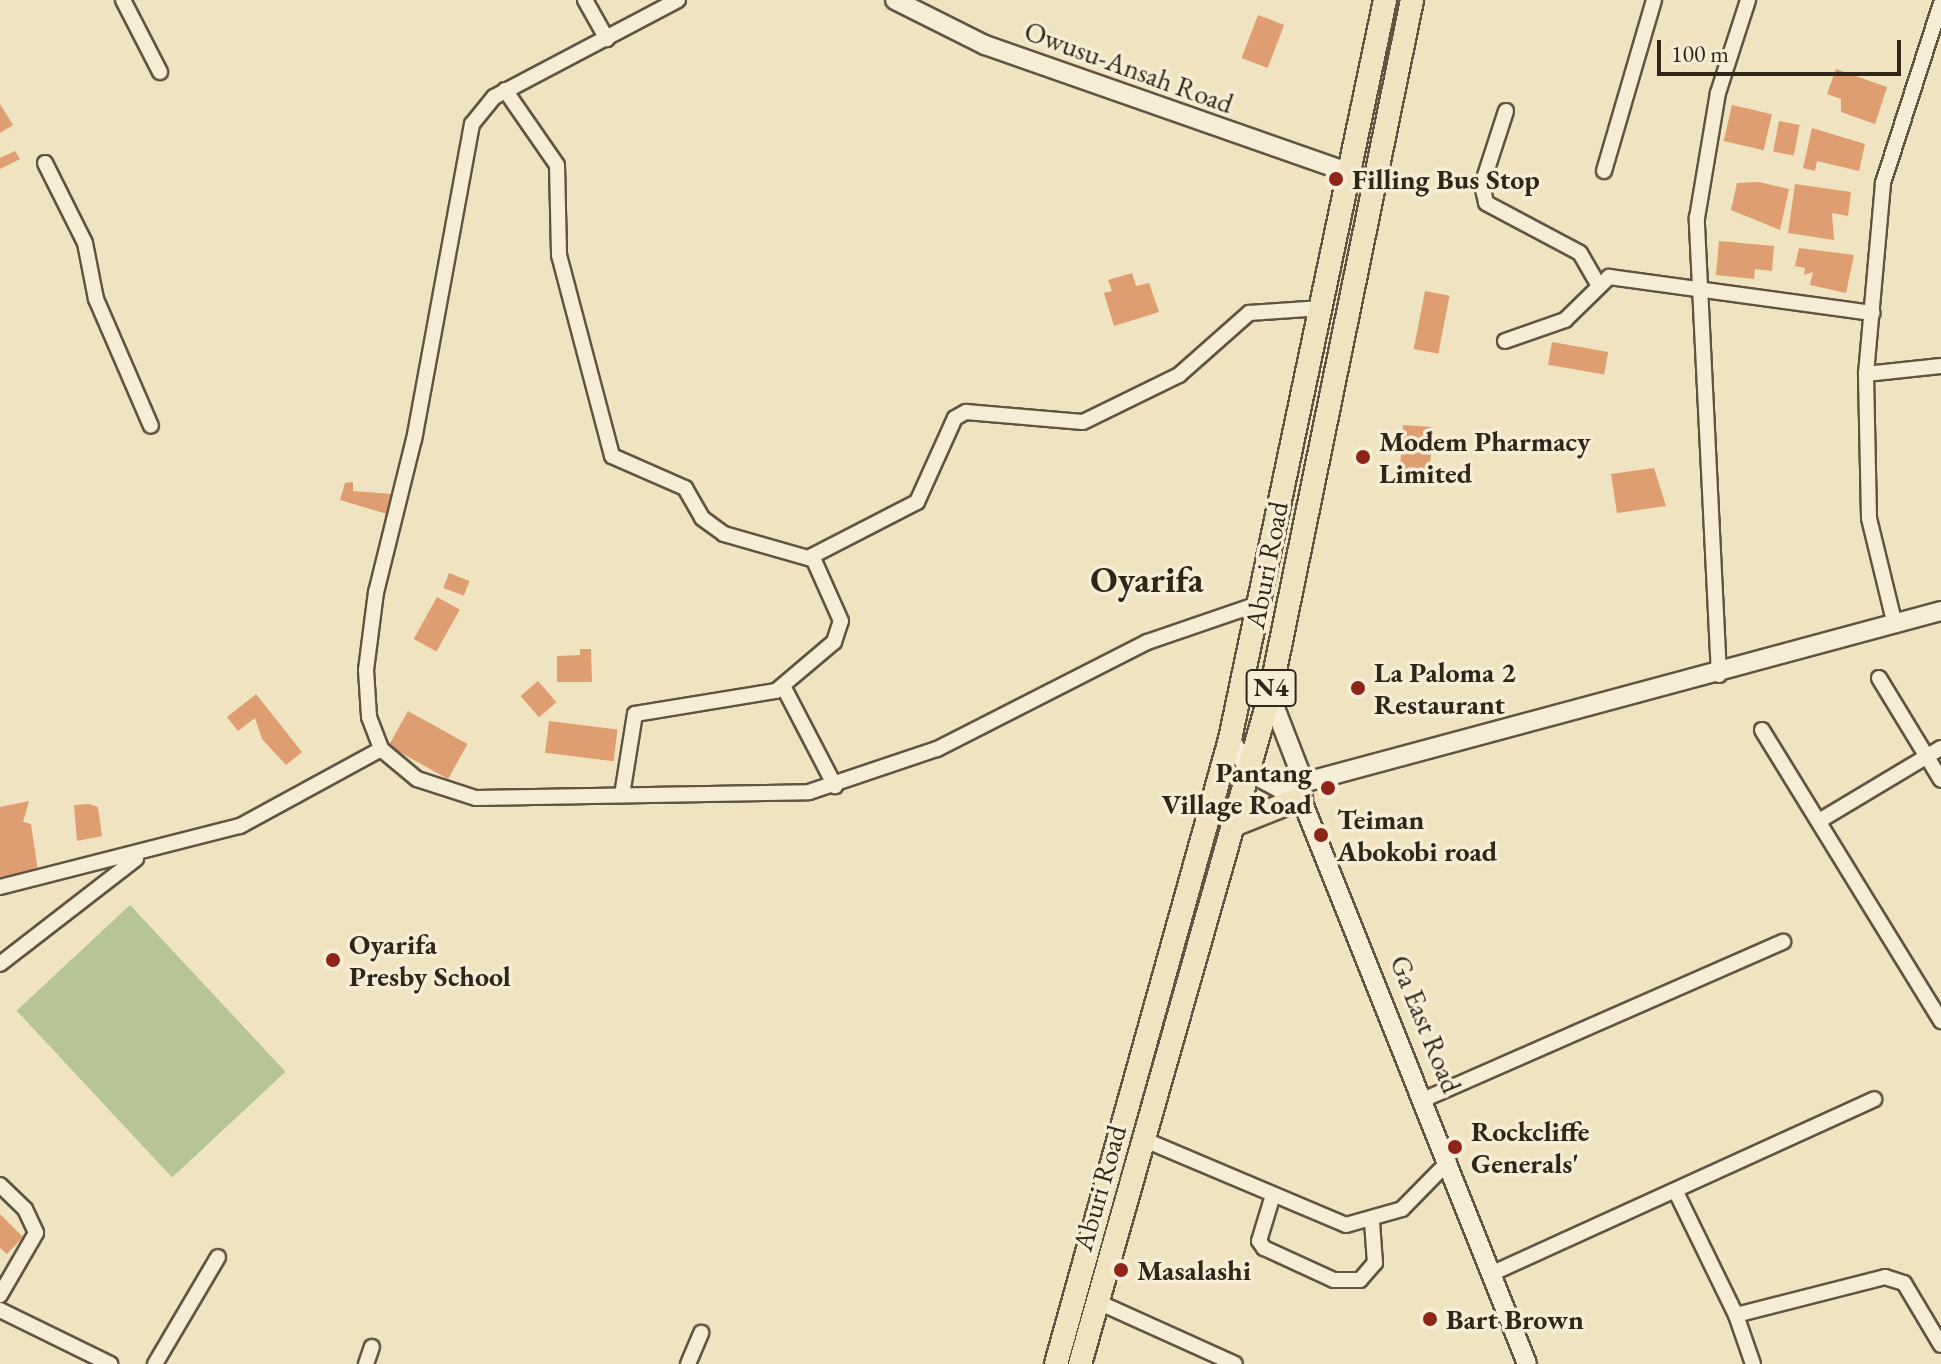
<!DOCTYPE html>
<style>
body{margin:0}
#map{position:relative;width:1941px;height:1364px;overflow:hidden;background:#f0e3bf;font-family:"EB Garamond",serif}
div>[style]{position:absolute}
.green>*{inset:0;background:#b7c494;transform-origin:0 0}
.building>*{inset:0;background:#de9e71;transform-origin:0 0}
.roads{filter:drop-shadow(2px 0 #605442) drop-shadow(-2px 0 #605442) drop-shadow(0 2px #605442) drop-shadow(0 -2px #605442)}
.minor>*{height:14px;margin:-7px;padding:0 7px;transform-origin:7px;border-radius:7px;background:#f5edd5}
.tertiary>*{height:18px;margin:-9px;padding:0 9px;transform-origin:9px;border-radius:9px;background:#f5edd5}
.trunk>*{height:22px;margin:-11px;padding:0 11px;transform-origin:11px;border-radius:11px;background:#f0e3bf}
.dots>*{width:22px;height:22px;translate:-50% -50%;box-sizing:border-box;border:4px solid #f5edd5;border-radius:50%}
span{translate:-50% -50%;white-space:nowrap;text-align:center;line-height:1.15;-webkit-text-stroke:7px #f5edd5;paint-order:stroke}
.shield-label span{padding:2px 6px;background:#f5edd5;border:2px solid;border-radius:6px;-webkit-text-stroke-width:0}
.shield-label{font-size:26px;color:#302519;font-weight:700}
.street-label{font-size:28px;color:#302519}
.poi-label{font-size:28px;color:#302519;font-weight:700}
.left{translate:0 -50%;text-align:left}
.right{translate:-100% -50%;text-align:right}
.district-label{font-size:36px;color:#302519;font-weight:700}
.scale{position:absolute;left:1657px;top:40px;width:244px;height:36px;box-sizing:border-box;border:4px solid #302519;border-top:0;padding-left:10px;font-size:24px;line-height:28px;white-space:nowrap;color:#302519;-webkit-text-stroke:6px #f5edd5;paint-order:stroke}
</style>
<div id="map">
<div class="green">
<i style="left:130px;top:905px;width:228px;height:155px;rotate:47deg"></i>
</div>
<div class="building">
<i style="left:1258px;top:15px;width:28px;height:46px;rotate:21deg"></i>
<i style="clip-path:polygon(1836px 69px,1887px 87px,1875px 124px,1841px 112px,1841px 99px,1827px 94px)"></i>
<i style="clip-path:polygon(0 104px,13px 125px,0 133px)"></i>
<i style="left:1732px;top:105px;width:41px;height:37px;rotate:13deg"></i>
<i style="left:1779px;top:121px;width:21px;height:31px;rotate:11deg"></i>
<i style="clip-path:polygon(1812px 128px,1865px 144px,1859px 171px,1817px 161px,1815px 171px,1803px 168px)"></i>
<i style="clip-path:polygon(15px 151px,20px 159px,0 169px,0 158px)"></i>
<i style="clip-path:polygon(1759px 182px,1789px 189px,1780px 230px,1731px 210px,1737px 183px)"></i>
<i style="clip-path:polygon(1795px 184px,1851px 192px,1848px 216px,1832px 213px,1834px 240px,1788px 233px)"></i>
<i style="clip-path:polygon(1719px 241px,1774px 246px,1772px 271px,1755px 269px,1754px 279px,1716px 275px)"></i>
<i style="clip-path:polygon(1799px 248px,1854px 255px,1846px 293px,1810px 285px,1813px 272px,1804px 275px,1805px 268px,1795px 266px)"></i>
<i style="clip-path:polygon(1132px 273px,1136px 286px,1149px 283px,1159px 312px,1114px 326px,1104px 293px,1112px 291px,1108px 280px)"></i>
<i style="left:1425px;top:291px;width:25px;height:59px;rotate:11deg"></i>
<i style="left:1552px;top:342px;width:57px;height:23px;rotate:10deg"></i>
<i style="left:1403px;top:425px;width:30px;height:47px;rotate:4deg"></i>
<i style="clip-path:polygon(1654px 468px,1666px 506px,1617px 513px,1611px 474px)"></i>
<i style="clip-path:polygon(353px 482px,353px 491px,392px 494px,387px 514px,340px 500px,345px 483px)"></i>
<i style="left:449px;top:573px;width:22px;height:16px;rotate:21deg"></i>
<i style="left:437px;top:597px;width:26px;height:48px;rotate:29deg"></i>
<i style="clip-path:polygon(580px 649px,591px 649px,592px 682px,557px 682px,557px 656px,580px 655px)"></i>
<i style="left:538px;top:681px;width:28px;height:23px;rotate:49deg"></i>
<i style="clip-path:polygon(256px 694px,302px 752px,286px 765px,262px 739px,255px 718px,238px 731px,227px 717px)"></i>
<i style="left:408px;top:711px;width:68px;height:40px;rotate:29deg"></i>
<i style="left:549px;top:721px;width:69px;height:32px;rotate:7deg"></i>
<i style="clip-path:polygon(29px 801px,23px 822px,31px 824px,38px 871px,0 877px,0 807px)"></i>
<i style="clip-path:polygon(89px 804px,98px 807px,102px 836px,77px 841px,74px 805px)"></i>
<i style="clip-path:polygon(0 1214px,23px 1237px,7px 1254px,0 1248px)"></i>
</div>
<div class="roads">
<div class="minor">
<i style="left:123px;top:0;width:81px;rotate:62.8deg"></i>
<i style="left:585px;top:0;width:45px;rotate:60.6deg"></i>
<i style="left:678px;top:0;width:208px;rotate:152.2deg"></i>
<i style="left:494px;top:97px;width:35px;rotate:129deg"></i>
<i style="left:472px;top:124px;width:320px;rotate:100.4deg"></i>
<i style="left:414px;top:439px;width:158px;rotate:103.9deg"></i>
<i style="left:376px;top:592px;width:79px;rotate:97.3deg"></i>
<i style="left:366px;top:670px;width:47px;rotate:86.3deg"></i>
<i style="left:369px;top:717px;width:34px;rotate:69deg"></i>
<i style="left:381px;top:749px;width:47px;rotate:39.8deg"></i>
<i style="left:417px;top:779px;width:62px;rotate:17.9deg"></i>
<i style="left:476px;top:798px;width:333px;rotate:-1deg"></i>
<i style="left:809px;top:792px;width:135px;rotate:-18.6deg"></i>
<i style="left:937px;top:749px;width:236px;rotate:-27deg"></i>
<i style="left:1147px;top:642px;width:120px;rotate:-18.9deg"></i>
<i style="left:505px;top:90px;width:91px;rotate:55.3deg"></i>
<i style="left:557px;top:165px;width:90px;rotate:88.7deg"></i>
<i style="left:559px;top:255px;width:208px;rotate:75.2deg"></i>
<i style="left:612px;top:456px;width:80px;rotate:23.7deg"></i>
<i style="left:685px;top:488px;width:34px;rotate:60deg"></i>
<i style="left:702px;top:518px;width:27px;rotate:36deg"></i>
<i style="left:724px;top:534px;width:91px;rotate:16deg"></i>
<i style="left:1506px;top:111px;width:78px;rotate:108deg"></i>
<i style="left:1482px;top:185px;width:18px;rotate:77deg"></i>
<i style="left:1486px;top:203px;width:106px;rotate:28deg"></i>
<i style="left:1580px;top:253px;width:36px;rotate:60deg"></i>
<i style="left:45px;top:163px;width:89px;rotate:63.4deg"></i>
<i style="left:85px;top:243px;width:57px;rotate:78.9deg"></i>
<i style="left:96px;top:299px;width:138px;rotate:66.6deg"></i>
<i style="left:1604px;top:171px;width:178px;rotate:-73.7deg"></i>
<i style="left:1505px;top:341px;width:64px;rotate:-19.3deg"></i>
<i style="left:1565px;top:320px;width:62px;rotate:-44.3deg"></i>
<i style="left:1609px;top:277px;width:266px;rotate:7.8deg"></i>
<i style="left:1866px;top:374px;width:75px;rotate:-6.1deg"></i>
<i style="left:1895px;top:625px;width:110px;rotate:-103.7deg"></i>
<i style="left:1869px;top:518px;width:144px;rotate:-91.2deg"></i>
<i style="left:1866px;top:374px;width:192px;rotate:-84.9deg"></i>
<i style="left:1883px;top:183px;width:189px;rotate:-72.1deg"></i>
<i style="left:1719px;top:675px;width:458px;rotate:-92.8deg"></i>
<i style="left:1697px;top:218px;width:127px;rotate:-80.5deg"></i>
<i style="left:1718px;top:93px;width:98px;rotate:-72.1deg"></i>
<i style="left:1879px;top:678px;width:119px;rotate:58.7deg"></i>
<i style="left:783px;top:686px;width:113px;rotate:62.5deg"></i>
<i style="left:1762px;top:730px;width:342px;rotate:58.4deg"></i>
<i style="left:622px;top:795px;width:82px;rotate:-80.9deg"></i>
<i style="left:635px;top:714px;width:143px;rotate:-9.3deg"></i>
<i style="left:776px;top:691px;width:76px;rotate:-40.2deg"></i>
<i style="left:834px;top:642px;width:22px;rotate:-72deg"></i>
<i style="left:841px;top:621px;width:71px;rotate:-114deg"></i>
<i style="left:812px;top:556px;width:118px;rotate:-27.2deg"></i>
<i style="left:917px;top:502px;width:92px;rotate:-65.7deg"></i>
<i style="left:955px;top:418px;width:13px;rotate:-29deg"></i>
<i style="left:966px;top:412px;width:117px;rotate:4.9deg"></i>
<i style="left:1083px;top:422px;width:107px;rotate:-26.1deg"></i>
<i style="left:1179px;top:375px;width:94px;rotate:-41.5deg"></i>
<i style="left:1249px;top:313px;width:73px;rotate:-3.9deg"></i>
<i style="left:1819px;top:821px;width:142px;rotate:-30.9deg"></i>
<i style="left:0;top:887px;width:248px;rotate:-14.3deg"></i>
<i style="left:240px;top:826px;width:161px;rotate:-28.6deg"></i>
<i style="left:0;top:964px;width:172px;rotate:-37.7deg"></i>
<i style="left:1427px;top:1098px;width:389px;rotate:-23.7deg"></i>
<i style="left:1145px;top:1140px;width:218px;rotate:22.9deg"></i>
<i style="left:1346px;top:1225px;width:58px;rotate:-15.9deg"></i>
<i style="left:1402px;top:1209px;width:67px;rotate:-45.6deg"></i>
<i style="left:0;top:1185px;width:35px;rotate:44deg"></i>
<i style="left:25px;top:1209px;width:26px;rotate:65deg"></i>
<i style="left:36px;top:1233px;width:72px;rotate:120.1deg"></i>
<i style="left:1677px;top:1194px;width:135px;rotate:64deg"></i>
<i style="left:1736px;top:1315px;width:154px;rotate:-14.3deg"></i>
<i style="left:1885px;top:1277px;width:20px;rotate:18deg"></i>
<i style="left:1904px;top:1283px;width:72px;rotate:59.2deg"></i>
<i style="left:1273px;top:1195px;width:48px;rotate:106.9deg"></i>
<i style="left:1259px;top:1241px;width:9px;rotate:54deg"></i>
<i style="left:1264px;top:1248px;width:77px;rotate:24.6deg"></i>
<i style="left:1334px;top:1280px;width:26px"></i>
<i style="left:1360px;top:1280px;width:23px;rotate:-49deg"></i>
<i style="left:1375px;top:1263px;width:41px;rotate:-94.2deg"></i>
<i style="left:1493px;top:1273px;width:419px;rotate:-24.5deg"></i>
<i style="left:1098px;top:1302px;width:150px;rotate:24.3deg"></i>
<i style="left:0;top:1310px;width:123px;rotate:26.1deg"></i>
<i style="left:1736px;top:1315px;width:52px;rotate:70.9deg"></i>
<i style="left:155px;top:1364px;width:124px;rotate:-59.5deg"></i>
<i style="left:366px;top:1364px;width:18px;rotate:-71deg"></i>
<i style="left:688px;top:1364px;width:34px;rotate:-67deg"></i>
</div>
<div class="tertiary">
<i style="left:895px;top:0;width:101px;rotate:26.6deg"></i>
<i style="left:985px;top:45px;width:387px;rotate:19.3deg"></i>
<i style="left:1270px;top:695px;width:91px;rotate:68.8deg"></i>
<i style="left:1303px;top:780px;width:18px;rotate:96deg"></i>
<i style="left:1301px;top:798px;width:609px;rotate:68.23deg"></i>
<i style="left:1230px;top:739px;width:40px;rotate:58deg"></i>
<i style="left:1251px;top:773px;width:45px;rotate:27.7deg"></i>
<i style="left:1280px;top:789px;width:685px;rotate:-15.07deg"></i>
</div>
<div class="trunk">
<i style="left:1236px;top:824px;width:70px;rotate:-21.8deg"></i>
<i style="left:1056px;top:1364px;width:649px;rotate:-74.44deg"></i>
<i style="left:1230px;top:739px;width:755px;rotate:-78.15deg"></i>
<i style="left:1080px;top:1364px;width:695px;rotate:-74.15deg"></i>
<i style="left:1270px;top:695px;width:709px;rotate:-78.45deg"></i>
</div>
</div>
<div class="dots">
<i style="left:1336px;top:179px;background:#8f2418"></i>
<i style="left:1363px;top:457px;background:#8f2418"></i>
<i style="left:1358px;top:688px;background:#8f2418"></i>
<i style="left:1328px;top:788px;background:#8f2418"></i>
<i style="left:1321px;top:835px;background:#8f2418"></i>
<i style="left:333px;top:960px;background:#8f2418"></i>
<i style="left:1455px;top:1147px;background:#8f2418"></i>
<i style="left:1121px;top:1270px;background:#8f2418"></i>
<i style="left:1430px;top:1319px;background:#8f2418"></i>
</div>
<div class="shield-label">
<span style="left:1271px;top:688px">N4</span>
</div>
<div class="street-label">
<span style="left:1129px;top:67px;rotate:20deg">Owusu-Ansah Road</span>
<span style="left:1266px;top:565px;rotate:-79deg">Aburi Road</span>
<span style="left:1426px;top:1024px;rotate:68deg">Ga East Road</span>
<span style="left:1099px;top:1188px;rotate:-74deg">Aburi Road</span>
</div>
<div class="poi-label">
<span class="left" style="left:1352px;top:179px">Filling Bus Stop</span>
<span class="left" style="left:1379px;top:457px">Modem Pharmacy<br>Limited</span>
<span class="left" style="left:1374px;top:688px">La Paloma 2<br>Restaurant</span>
<span class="right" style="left:1312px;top:788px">Pantang<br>Village Road</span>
<span class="left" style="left:1337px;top:835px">Teiman<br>Abokobi road</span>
<span class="left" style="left:349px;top:960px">Oyarifa<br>Presby School</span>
<span class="left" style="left:1471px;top:1147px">Rockcliffe<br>Generals'</span>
<span class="left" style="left:1137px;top:1270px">Masalashi</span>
<span class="left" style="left:1446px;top:1319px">Bart Brown</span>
</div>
<div class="district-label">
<span style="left:1147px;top:580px">Oyarifa</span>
</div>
<div class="scale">100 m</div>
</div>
